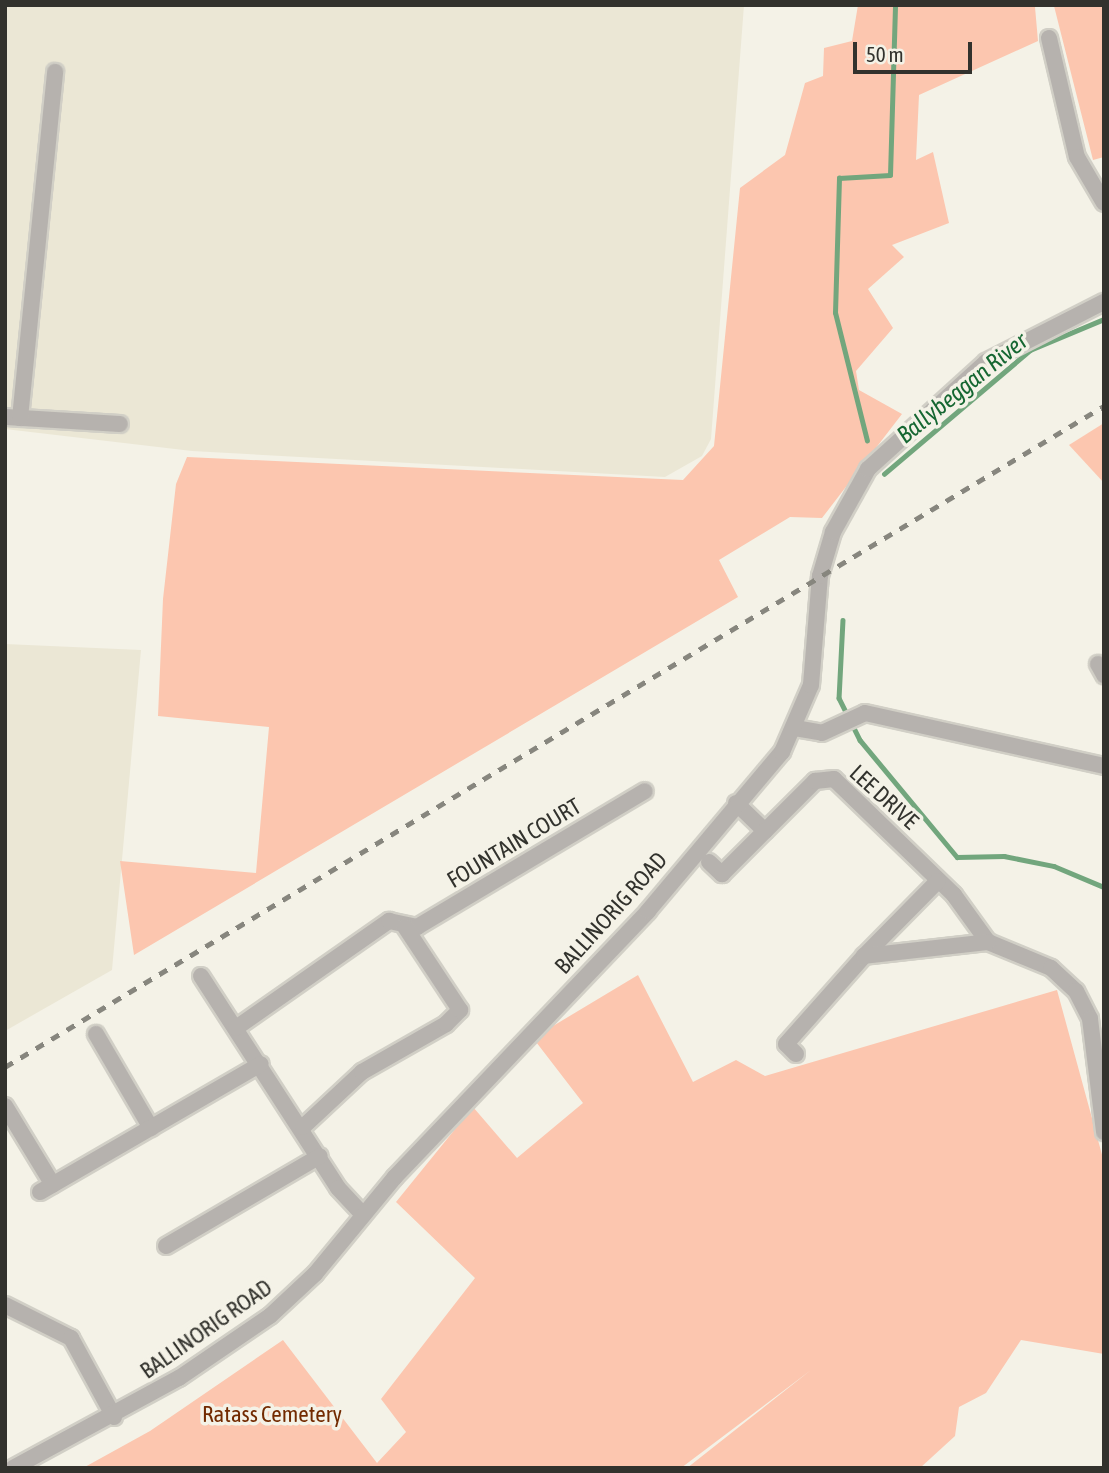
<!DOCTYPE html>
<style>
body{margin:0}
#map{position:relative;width:1109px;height:1473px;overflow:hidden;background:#f4f2e7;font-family:"Asap Condensed",sans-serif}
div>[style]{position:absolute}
.built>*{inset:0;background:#ebe7d5}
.green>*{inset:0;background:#fcc6af}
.stream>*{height:4.5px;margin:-2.25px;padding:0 2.25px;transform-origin:2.25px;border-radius:2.25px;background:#72a67d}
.roads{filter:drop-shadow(2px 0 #d1cfc6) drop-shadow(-2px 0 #d1cfc6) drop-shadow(0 2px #d1cfc6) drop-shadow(0 -2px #d1cfc6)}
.minor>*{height:16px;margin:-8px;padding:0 8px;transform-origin:8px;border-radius:8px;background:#b6b2ae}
.rail>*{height:4.5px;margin-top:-2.25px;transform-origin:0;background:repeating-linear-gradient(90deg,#87867e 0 9px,transparent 0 18px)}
span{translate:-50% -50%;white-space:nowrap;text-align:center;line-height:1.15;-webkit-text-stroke:7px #f4f2e7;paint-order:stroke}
.street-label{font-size:23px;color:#32322d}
.park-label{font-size:23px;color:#722a00}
.water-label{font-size:24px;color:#166732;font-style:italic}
.frame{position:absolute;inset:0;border:7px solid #32322d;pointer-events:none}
.scale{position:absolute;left:853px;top:42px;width:119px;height:32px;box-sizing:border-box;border:4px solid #32322d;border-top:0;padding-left:9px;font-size:21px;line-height:24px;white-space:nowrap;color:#32322d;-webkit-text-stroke:5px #f4f2e7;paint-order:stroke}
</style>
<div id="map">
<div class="built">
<i style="clip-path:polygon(5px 5px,744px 5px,711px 439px,702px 456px,665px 477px,192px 451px,5px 429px)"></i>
<i style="clip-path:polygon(5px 644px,141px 650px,112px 970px,5px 1031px)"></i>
</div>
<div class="green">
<i style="clip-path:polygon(858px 5px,1104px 5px,1104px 157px,1093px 160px,1054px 6px,1035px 7px,1038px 41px,919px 95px,916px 160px,933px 152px,949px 223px,892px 245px,904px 257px,868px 289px,893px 328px,856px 371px,859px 390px,902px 414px,822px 518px,790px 517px,719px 560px,738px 597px,134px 955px,120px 861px,256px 873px,269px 727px,158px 716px,163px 599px,176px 484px,187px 457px,683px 480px,714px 446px,740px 188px,785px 155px,805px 83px,823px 76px,824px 48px,852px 41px)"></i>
<i style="clip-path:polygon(1104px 423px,1104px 483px,1069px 445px)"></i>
<i style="clip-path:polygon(638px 975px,693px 1082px,736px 1060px,765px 1076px,1057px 990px,1104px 1162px,1104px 1354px,1021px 1340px,986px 1393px,959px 1407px,955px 1436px,920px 1468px,687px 1468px,811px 1370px,681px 1468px,83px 1468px,150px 1431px,283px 1340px,377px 1463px,406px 1432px,381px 1399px,475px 1278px,396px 1202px,473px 1107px,517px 1158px,583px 1103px,533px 1038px)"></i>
</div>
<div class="stream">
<i style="left:867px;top:441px;width:132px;rotate:-104deg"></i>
<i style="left:835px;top:313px;width:135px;rotate:-88.3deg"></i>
<i style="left:839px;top:178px;width:51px;rotate:-3.4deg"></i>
<i style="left:890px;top:175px;width:170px;rotate:-88.3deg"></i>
<i style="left:884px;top:474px;width:192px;rotate:-40.3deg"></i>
<i style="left:1030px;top:350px;width:80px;rotate:-22.7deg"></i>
<i style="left:843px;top:620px;width:78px;rotate:92.9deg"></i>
<i style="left:839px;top:698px;width:47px;rotate:63.4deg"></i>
<i style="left:860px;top:740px;width:152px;rotate:50.3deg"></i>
<i style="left:957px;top:857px;width:47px;rotate:-1.2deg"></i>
<i style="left:1004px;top:856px;width:51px;rotate:11.3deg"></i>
<i style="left:1054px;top:866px;width:54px;rotate:22.8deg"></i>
</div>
<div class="roads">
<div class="minor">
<i style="left:1049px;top:38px;width:122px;rotate:76.8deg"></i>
<i style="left:1077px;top:157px;width:53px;rotate:59.6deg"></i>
<i style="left:5px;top:417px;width:115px;rotate:3.5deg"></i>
<i style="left:20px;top:418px;width:348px;rotate:-84.2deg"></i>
<i style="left:1098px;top:664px;width:13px;rotate:61deg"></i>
<i style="left:795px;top:728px;width:27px;rotate:10deg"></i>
<i style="left:822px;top:733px;width:47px;rotate:-24.9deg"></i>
<i style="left:865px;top:713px;width:245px;rotate:12.5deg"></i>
<i style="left:736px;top:803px;width:40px;rotate:44deg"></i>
<i style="left:765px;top:831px;width:71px;rotate:-45deg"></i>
<i style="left:815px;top:781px;width:19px;rotate:-6deg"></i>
<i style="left:834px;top:779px;width:167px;rotate:44deg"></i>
<i style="left:954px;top:895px;width:58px;rotate:54.1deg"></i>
<i style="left:988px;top:942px;width:68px;rotate:22.4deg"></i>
<i style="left:1051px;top:968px;width:34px;rotate:43deg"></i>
<i style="left:1076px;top:991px;width:31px;rotate:63deg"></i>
<i style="left:1090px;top:1019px;width:114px;rotate:82.9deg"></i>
<i style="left:709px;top:862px;width:18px;rotate:43deg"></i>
<i style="left:722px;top:874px;width:61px;rotate:-45deg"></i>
<i style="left:864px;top:956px;width:105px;rotate:-45.4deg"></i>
<i style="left:201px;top:976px;width:252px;rotate:57.1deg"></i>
<i style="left:338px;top:1188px;width:37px;rotate:47deg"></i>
<i style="left:236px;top:1028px;width:187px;rotate:-35deg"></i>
<i style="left:389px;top:921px;width:29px;rotate:12deg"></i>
<i style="left:417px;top:927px;width:265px;rotate:-30.8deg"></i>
<i style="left:96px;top:1034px;width:109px;rotate:59.7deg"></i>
<i style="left:796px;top:1054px;width:14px;rotate:-135deg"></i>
<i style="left:786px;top:1044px;width:118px;rotate:-48.4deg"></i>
<i style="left:864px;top:956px;width:125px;rotate:-6.4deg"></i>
<i style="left:5px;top:1106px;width:92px;rotate:58.7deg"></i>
<i style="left:303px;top:1127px;width:81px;rotate:-43deg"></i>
<i style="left:362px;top:1072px;width:97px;rotate:-29.7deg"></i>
<i style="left:446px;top:1024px;width:20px;rotate:-45deg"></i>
<i style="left:460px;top:1010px;width:100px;rotate:-123.5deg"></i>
<i style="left:40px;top:1192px;width:255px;rotate:-30.1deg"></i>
<i style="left:166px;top:1246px;width:178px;rotate:-30.3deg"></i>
<i style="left:5px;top:1305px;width:74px;rotate:26.6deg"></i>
<i style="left:71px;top:1338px;width:90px;rotate:61.4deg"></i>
<i style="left:13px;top:1468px;width:189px;rotate:-28.5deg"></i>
<i style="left:179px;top:1378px;width:110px;rotate:-34.3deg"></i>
<i style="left:270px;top:1316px;width:62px;rotate:-43deg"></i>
<i style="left:315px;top:1274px;width:126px;rotate:-50.5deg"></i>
<i style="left:395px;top:1177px;width:367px;rotate:-46.4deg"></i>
<i style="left:648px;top:911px;width:208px;rotate:-49.9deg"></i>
<i style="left:782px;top:752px;width:73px;rotate:-66.6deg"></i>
<i style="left:811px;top:685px;width:109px;rotate:-85.3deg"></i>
<i style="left:820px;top:576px;width:46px;rotate:-73.5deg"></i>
<i style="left:833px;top:532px;width:72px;rotate:-60.9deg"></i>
<i style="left:868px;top:469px;width:159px;rotate:-42.2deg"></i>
<i style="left:986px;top:362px;width:132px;rotate:-27deg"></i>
</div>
</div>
<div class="rail">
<i style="left:5px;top:1067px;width:1282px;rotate:-31.03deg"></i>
</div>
<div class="street-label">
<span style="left:884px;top:797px;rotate:42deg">LEE DRIVE</span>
<span style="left:514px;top:843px;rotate:-31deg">FOUNTAIN COURT</span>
<span style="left:611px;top:913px;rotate:-48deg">BALLINORIG ROAD</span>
<span style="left:206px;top:1329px;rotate:-35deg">BALLINORIG ROAD</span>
</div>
<div class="park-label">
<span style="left:272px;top:1414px">Ratass Cemetery</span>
</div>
<div class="water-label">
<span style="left:962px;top:388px;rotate:-39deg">Ballybeggan River</span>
</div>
<div class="frame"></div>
<div class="scale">50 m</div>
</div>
